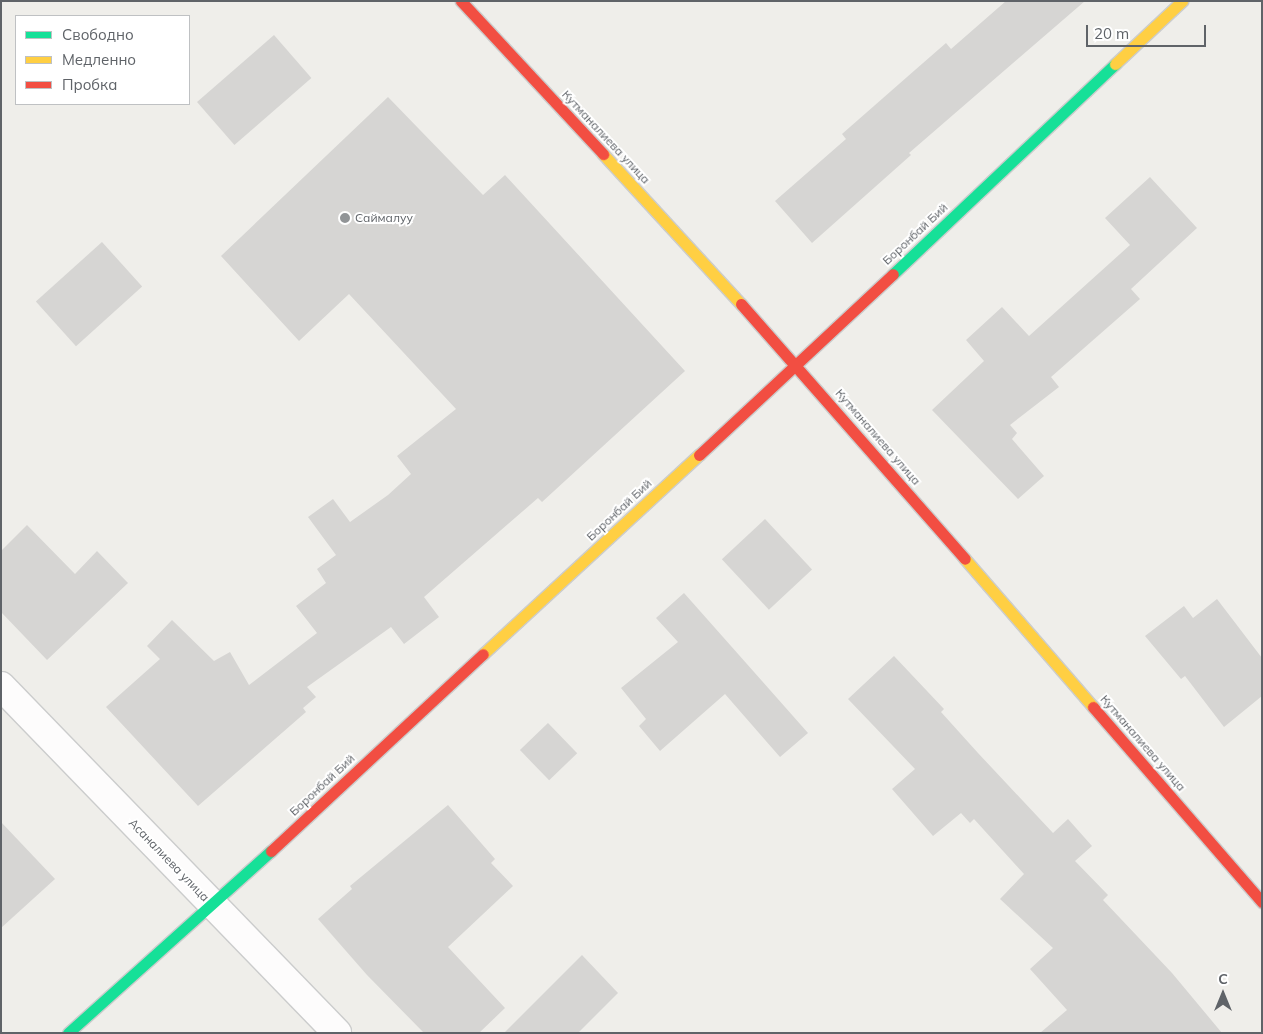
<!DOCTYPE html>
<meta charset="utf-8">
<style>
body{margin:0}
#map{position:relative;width:1263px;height:1034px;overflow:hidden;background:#efeeea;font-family:Mulish,sans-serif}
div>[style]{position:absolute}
.building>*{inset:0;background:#d6d5d3;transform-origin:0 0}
.roads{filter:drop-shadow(1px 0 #cbcccc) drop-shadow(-1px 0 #cbcccc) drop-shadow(0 1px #cbcccc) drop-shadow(0 -1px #cbcccc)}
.street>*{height:28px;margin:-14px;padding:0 14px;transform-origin:14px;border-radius:14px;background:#fdfcfc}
.fast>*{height:11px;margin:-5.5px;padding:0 5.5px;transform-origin:5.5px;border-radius:5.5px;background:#16e098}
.slow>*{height:11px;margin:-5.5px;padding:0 5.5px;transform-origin:5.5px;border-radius:5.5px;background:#ffcf43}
.jam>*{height:11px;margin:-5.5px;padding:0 5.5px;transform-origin:5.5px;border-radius:5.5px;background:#f24e42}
.dots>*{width:14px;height:14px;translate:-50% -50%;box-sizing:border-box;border:2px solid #fff;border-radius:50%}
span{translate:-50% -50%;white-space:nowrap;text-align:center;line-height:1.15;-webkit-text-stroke:4px #fff;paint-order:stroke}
.street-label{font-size:12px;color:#5f6368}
.poi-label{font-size:12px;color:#5f6368}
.left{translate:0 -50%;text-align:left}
.frame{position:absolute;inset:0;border:2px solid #5f6368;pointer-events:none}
.legend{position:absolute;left:15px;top:15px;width:175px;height:90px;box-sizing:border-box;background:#fff;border:1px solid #bfc1c3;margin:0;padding:6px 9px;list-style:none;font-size:15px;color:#5f6368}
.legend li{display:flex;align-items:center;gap:10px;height:25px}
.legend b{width:25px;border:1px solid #bfc1c3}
.north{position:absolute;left:1198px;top:969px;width:50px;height:50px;-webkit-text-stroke:4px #fff;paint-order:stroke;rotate:0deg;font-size:14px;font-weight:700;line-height:20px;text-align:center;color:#5f6368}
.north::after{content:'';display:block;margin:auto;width:18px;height:22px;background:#5f6368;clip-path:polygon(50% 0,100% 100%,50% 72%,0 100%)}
.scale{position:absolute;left:1086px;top:25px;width:120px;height:22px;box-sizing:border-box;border:2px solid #5f6368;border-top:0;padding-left:6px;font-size:15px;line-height:18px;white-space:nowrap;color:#5f6368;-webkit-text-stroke:4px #fff;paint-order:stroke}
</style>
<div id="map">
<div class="building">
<i style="clip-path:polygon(1006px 1px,1085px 1px,909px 153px,911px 155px,812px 243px,775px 201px,846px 139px,842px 134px,915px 70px,946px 43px,951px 49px)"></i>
<i style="left:274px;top:35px;width:57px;height:102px;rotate:49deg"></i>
<i style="clip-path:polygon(388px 97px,483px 195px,505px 175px,685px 371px,542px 502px,538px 498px,424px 597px,439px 617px,404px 644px,391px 627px,307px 687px,316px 697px,303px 708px,306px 712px,198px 806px,106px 707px,160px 659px,147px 646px,172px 620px,214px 661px,230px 652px,249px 685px,317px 633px,296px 606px,326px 583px,317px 569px,336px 555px,308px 517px,333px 499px,350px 522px,388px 495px,411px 474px,397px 456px,456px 409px,349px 294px,299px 341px,221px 256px)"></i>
<i style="clip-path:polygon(1150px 177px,1197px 228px,1131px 289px,1140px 299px,1051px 377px,1059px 387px,1010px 425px,1017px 433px,1012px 439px,1044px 476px,1018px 499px,932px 410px,984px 361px,966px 340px,1002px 307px,1029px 336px,1130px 245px,1105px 218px)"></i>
<i style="left:102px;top:242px;width:60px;height:89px;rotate:48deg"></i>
<i style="left:765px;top:519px;width:69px;height:59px;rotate:47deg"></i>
<i style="clip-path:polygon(27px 525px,75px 574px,97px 551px,128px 583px,47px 660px,1px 612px,1px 551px)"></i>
<i style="clip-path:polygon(684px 593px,808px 733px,780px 757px,725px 694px,660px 751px,639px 726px,646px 719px,621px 688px,678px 642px,656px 618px)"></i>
<i style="clip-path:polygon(1217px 599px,1262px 658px,1262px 696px,1224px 727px,1185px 676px,1181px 679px,1145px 636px,1184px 606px,1193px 618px)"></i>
<i style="clip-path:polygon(894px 656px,944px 709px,941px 712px,978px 753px,1053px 833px,1068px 819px,1092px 846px,1075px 861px,1108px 895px,1103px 900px,1172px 973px,1222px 1033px,1040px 1033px,1067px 1010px,1030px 969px,1053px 948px,1000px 899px,1024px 874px,974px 819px,970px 823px,961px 813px,933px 836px,892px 789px,915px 769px,848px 699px)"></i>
<i style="left:548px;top:723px;width:42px;height:39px;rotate:46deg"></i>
<i style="clip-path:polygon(448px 805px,495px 859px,491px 863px,513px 886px,448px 947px,505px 1008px,479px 1033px,424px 1033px,367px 975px,318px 919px,352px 889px,350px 886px)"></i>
<i style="clip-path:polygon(1px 822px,55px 879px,1px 928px)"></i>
<i style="clip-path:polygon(582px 955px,618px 993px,578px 1033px,504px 1033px)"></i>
</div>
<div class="roads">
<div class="street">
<i style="left:1px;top:686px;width:483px;rotate:45.9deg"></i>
</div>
<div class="fast">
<i style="left:893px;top:274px;width:306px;rotate:-43.4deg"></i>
<i style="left:68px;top:1033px;width:273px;rotate:-41.9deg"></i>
</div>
<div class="slow">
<i style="left:1115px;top:64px;width:92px;rotate:-43.2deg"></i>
<i style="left:603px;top:154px;width:204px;rotate:47.4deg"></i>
<i style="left:965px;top:559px;width:196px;rotate:49.1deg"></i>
<i style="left:483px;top:654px;width:294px;rotate:-42.7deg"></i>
</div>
<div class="jam">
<i style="left:461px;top:1px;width:209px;rotate:47.1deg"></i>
<i style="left:741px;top:304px;width:339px;rotate:48.7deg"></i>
<i style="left:699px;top:455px;width:265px;rotate:-43deg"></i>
<i style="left:1093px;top:707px;width:258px;rotate:49.1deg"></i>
<i style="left:271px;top:851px;width:289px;rotate:-42.9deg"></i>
</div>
</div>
<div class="dots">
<i style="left:345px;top:218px;background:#919496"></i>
</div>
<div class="street-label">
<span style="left:606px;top:137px;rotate:47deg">Кутманалиева улица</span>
<span style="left:915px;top:234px;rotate:-43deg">Боронбай Бий</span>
<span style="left:878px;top:437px;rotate:49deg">Кутманалиева улица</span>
<span style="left:619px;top:510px;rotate:-43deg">Боронбай Бий</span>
<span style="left:1143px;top:743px;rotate:49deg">Кутманалиева улица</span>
<span style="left:322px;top:785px;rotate:-43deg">Боронбай Бий</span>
<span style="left:169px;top:860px;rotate:46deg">Асаналиева улица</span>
</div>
<div class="poi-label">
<span class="left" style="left:355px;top:218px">Саймалуу</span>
</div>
<div class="frame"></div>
<ul class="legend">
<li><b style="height:6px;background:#16e098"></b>Свободно</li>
<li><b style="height:6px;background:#ffcf43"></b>Медленно</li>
<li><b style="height:6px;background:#f24e42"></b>Пробка</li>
</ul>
<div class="north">С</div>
<div class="scale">20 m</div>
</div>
